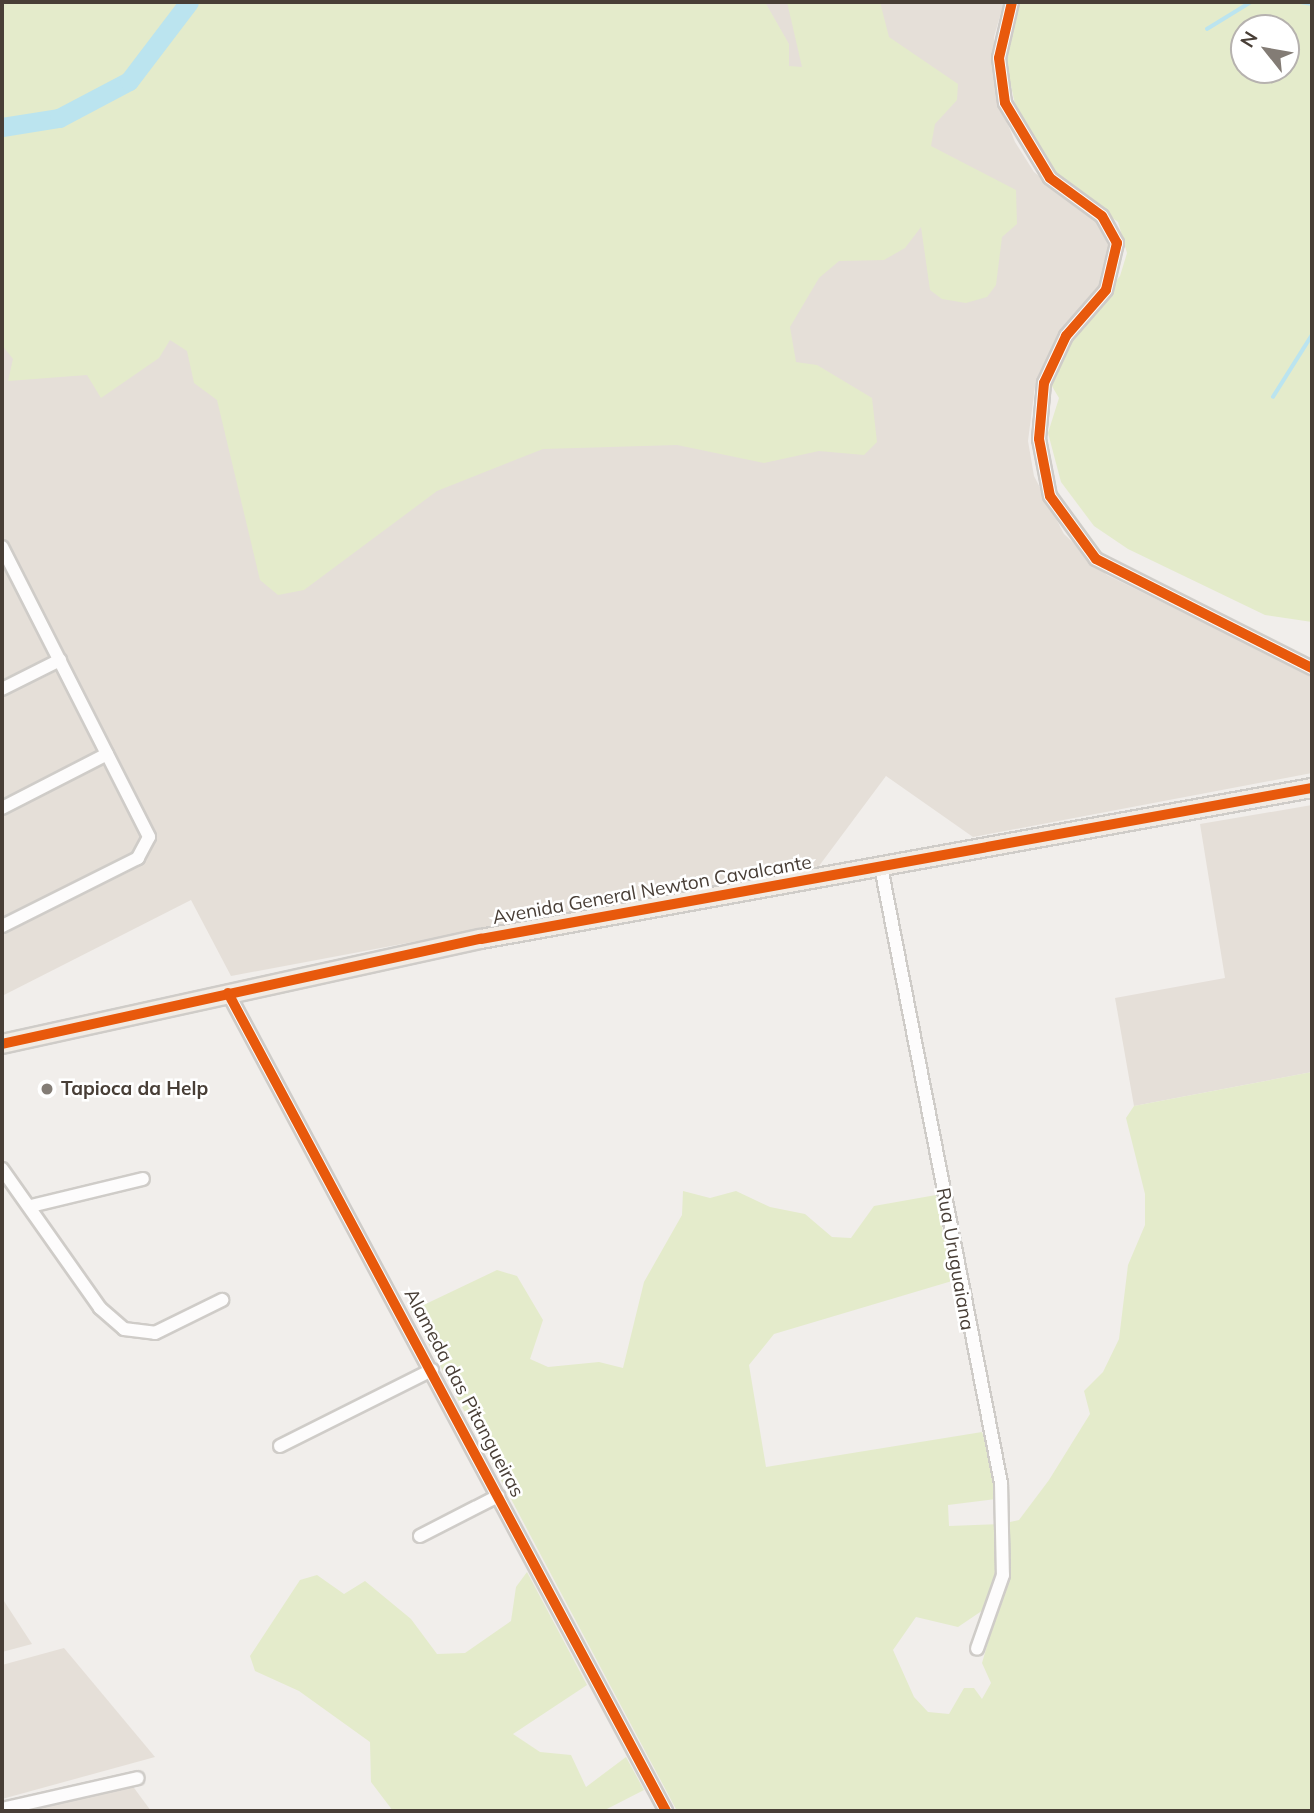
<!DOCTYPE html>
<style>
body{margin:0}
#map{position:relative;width:1314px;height:1813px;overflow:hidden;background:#f1eeeb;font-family:Mulish,sans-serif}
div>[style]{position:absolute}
.residential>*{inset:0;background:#e5dfd8}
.green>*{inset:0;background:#e4ebcb}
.stream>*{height:3.5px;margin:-1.75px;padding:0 1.75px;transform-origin:1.75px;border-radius:1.75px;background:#bbe4ef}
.river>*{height:19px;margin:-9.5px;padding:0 9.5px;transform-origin:9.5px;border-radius:9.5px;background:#bbe4ef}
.roads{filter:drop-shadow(2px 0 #cfccc8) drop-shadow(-2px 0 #cfccc8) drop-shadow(0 2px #cfccc8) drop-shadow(0 -2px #cfccc8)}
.minor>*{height:12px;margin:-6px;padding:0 6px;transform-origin:6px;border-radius:6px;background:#fdfcfc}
.primary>*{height:18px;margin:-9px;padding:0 9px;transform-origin:9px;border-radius:9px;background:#f1ebe4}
.cycleway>*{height:10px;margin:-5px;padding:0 5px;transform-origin:5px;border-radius:5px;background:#e8590c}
.dots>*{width:19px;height:19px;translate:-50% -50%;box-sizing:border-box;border:4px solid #fff;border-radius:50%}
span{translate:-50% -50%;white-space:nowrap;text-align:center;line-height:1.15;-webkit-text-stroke:5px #fff;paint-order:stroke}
.street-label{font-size:19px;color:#483e36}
.poi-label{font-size:19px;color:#483e36;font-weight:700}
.left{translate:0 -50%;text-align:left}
.frame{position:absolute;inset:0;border:4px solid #483e36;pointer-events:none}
.north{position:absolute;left:1230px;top:14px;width:70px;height:70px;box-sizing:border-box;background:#fff;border:2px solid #b6b2af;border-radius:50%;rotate:301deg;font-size:19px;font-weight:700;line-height:28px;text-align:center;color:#483e36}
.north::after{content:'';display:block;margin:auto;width:24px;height:32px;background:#837c75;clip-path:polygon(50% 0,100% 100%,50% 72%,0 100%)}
</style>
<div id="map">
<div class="residential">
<i style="clip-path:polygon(251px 2px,1004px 2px,994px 37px,994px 71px,996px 95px,1015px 142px,1034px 172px,1105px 229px,1110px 254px,1105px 280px,1057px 339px,1035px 386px,1028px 441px,1034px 476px,1064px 534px,1107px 575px,1312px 676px,1312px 773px,973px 837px,886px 776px,819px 866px,231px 976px,191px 900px,2px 996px,2px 274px)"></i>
<i style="clip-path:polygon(1312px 805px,1312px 1072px,1134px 1106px,1115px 998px,1225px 978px,1200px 824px)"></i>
<i style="clip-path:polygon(2px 1598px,32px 1644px,2px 1652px)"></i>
<i style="clip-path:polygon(64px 1648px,155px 1757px,2px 1799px,2px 1665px)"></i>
<i style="clip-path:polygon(129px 1781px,151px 1811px,12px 1811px)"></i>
</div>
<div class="green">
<i style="clip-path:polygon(2px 2px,765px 2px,789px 44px,789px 66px,802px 67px,787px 2px,880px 2px,889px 37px,958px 84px,957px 100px,935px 124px,931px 146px,1016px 190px,1017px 224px,1002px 237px,996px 285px,987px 297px,966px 303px,942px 299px,930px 290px,921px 227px,905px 248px,884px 260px,839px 261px,819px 278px,790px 327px,796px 362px,817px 365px,872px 398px,877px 442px,864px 455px,819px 451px,764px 463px,677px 445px,543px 449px,437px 491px,304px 590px,278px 595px,260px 580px,217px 400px,194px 383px,187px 351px,170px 340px,159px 358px,101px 398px,87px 375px,8px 381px,13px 359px,2px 345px)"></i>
<i style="clip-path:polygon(evenodd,1019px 2px,1312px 2px,1312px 622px,1265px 615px,1128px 549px,1094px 526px,1061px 482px,1048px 433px,1059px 398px,1050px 383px,1064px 349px,1120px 276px,1127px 253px,1118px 222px,1057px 178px,1019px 123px,1005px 58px,1019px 2px,1244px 28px,1286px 28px,1286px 70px,1244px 70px,1244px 28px)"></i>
<i style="clip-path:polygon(1312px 1072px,1312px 1811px,677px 1811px,411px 1311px,497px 1270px,517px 1276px,543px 1320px,530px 1359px,548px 1367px,599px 1362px,623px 1368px,644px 1282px,682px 1215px,683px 1191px,710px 1198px,736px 1191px,770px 1207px,805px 1214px,832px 1237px,851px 1238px,874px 1206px,936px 1195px,952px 1281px,774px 1334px,749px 1365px,766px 1467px,982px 1432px,996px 1476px,996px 1499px,948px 1505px,949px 1526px,1001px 1524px,995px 1602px,958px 1627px,916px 1617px,893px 1650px,914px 1697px,928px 1712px,949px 1714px,964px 1688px,974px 1688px,982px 1699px,991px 1683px,982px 1663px,1010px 1566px,1010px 1522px,1019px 1520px,1049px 1480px,1090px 1414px,1084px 1391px,1103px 1372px,1119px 1339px,1128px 1265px,1145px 1225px,1145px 1194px,1126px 1118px,1134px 1106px)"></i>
<i style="clip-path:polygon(527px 1572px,587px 1685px,513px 1734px,540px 1752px,571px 1755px,586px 1787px,626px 1757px,644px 1790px,603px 1811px,393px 1811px,371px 1782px,370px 1742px,299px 1691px,255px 1671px,250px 1656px,300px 1580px,317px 1575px,344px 1594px,365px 1581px,411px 1619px,437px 1654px,465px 1653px,511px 1621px,516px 1587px)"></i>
</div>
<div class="stream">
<i style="left:1301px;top:2px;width:11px;rotate:10deg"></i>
<i style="left:1207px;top:29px;width:52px;rotate:-31.5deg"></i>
<i style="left:1273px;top:397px;width:73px;rotate:-57.8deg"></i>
</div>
<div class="river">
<i style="left:2px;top:127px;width:58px;rotate:-9deg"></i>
<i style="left:59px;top:118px;width:79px;rotate:-27.9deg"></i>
<i style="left:129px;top:81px;width:99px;rotate:-52.8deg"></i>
</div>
<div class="roads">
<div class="minor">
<i style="left:1012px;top:2px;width:57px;rotate:103.1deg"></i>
<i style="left:999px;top:58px;width:45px;rotate:82.4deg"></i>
<i style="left:1005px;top:103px;width:87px;rotate:59deg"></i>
<i style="left:1050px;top:178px;width:64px;rotate:36.2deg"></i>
<i style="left:1102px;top:216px;width:31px;rotate:61deg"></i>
<i style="left:1117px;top:243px;width:48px;rotate:103.2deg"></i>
<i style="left:1106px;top:290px;width:61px;rotate:131deg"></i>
<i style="left:1066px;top:336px;width:52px;rotate:115.1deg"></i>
<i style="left:1044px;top:383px;width:56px;rotate:95.1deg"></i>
<i style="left:1039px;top:439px;width:58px;rotate:79.1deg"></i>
<i style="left:1050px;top:496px;width:78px;rotate:53.9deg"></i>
<i style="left:1096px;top:559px;width:242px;rotate:26.8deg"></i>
<i style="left:2px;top:547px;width:325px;rotate:63.1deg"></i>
<i style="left:149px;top:837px;width:24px;rotate:118deg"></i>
<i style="left:138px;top:858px;width:152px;rotate:153.4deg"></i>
<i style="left:2px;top:689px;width:65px;rotate:-26.6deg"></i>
<i style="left:2px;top:808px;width:118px;rotate:-27.2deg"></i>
<i style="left:881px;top:867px;width:628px;rotate:78.98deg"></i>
<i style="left:1001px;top:1483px;width:92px;rotate:88.8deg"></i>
<i style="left:1003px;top:1575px;width:78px;rotate:109.4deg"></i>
<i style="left:228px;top:993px;width:928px;rotate:61.83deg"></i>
<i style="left:2px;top:1169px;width:170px;rotate:54.8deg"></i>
<i style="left:100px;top:1308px;width:32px;rotate:41deg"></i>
<i style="left:124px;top:1329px;width:31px;rotate:7deg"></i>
<i style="left:155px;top:1333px;width:75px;rotate:-26.2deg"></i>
<i style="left:31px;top:1206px;width:115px;rotate:-13.6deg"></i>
<i style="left:280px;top:1446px;width:170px;rotate:-26.6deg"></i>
<i style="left:420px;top:1536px;width:88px;rotate:-27.1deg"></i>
<i style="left:2px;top:1809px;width:139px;rotate:-12.8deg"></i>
</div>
<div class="primary">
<i style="left:2px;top:1044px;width:490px;rotate:-12.4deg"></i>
<i style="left:481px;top:939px;width:845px;rotate:-10.3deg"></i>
</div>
</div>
<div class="cycleway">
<i style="left:1012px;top:2px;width:57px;rotate:103.1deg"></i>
<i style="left:999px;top:58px;width:45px;rotate:82.4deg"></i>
<i style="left:1005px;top:103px;width:87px;rotate:59deg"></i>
<i style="left:1050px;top:178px;width:64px;rotate:36.2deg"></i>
<i style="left:1102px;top:216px;width:31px;rotate:61deg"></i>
<i style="left:1117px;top:243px;width:48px;rotate:103.2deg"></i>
<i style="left:1106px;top:290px;width:61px;rotate:131deg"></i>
<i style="left:1066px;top:336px;width:52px;rotate:115.1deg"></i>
<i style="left:1044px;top:383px;width:56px;rotate:95.1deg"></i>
<i style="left:1039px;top:439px;width:58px;rotate:79.1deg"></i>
<i style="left:1050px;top:496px;width:78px;rotate:53.9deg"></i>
<i style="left:1096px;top:559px;width:242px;rotate:26.8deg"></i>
<i style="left:228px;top:993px;width:928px;rotate:61.83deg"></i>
<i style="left:2px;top:1044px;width:490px;rotate:-12.4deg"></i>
<i style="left:481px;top:939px;width:845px;rotate:-10.3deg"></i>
</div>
<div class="dots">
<i style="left:47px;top:1089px;background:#837c75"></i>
</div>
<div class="street-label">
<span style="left:652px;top:890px;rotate:-10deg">Avenida General Newton Cavalcante</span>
<span style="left:955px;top:1259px;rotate:80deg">Rua Uruguaiana</span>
<span style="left:464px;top:1393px;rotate:62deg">Alameda das Pitangueiras</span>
</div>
<div class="poi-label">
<span class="left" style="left:61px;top:1089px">Tapioca da Help</span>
</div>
<div class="frame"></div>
<div class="north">N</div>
</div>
